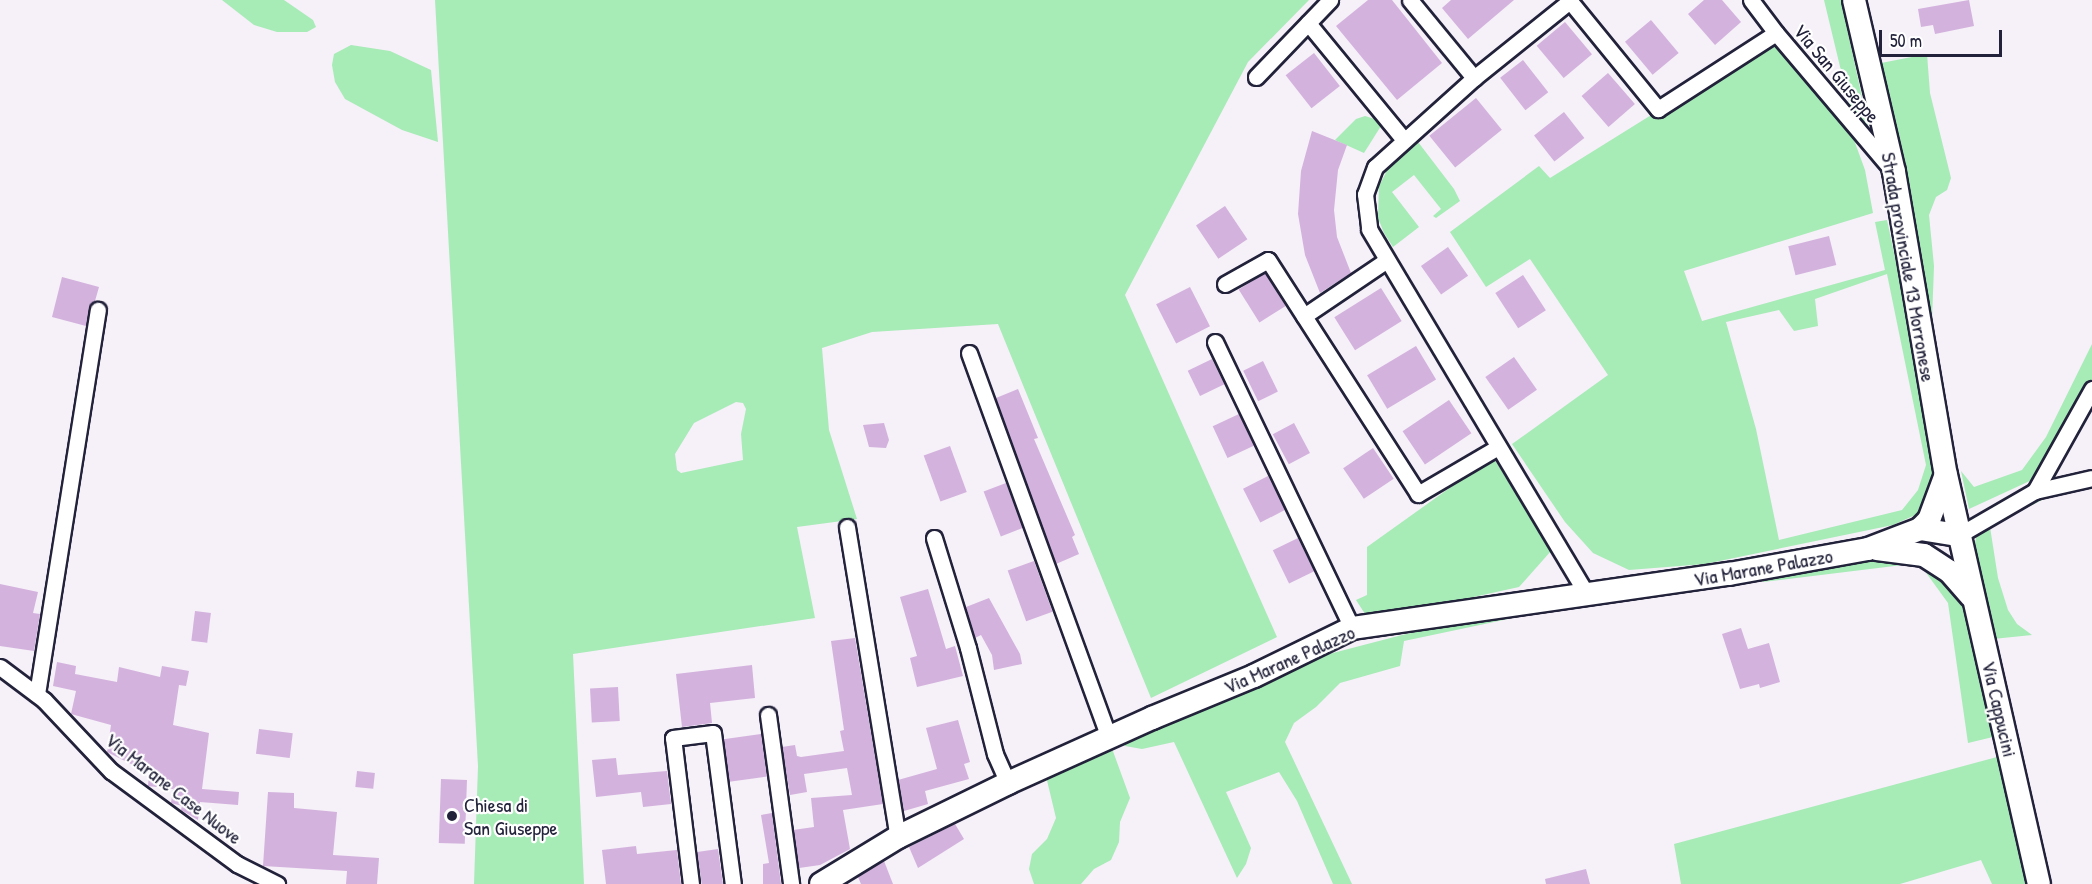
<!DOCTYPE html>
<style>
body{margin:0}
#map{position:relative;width:2092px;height:884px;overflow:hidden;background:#f6f0f8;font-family:"Patrick Hand",sans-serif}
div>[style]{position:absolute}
.green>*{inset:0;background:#a7ebb7}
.building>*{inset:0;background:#d3b2dd;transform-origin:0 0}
.roads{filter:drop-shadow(2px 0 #22223b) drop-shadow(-2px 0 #22223b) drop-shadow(0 2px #22223b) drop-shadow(0 -2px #22223b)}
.minor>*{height:15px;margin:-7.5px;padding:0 7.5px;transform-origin:7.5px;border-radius:7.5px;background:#fff}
.secondary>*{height:22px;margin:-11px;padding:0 11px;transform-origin:11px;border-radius:11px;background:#fff}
.dots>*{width:16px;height:16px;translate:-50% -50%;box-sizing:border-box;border:3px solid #fff;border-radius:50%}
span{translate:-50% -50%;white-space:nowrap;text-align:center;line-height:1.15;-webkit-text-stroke:4.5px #fff;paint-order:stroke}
.street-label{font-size:20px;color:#22223b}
.poi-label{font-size:20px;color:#22223b}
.left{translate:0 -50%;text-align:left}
.scale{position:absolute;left:1879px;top:30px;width:123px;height:27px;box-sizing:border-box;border:3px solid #22223b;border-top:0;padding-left:8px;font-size:18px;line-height:21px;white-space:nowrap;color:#22223b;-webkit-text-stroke:4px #fff;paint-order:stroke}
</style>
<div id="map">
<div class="green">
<i style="clip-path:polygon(222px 0,284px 0,313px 20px,316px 27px,307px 32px,277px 32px,254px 25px)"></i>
<i style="clip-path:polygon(evenodd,435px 0,1309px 0,1248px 62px,1125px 295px,1277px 637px,1151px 698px,998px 324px,872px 332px,822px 348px,829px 430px,857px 519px,797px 527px,815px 618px,573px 654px,584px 884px,474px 884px,478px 766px,435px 0,736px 402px,743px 403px,746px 409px,741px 434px,743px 460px,681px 473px,677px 470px,675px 454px,694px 423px,736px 402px)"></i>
<i style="clip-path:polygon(1824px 0,1841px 0,1871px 139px,1835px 92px,1849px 104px)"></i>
<i style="clip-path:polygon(evenodd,1775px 38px,1850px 129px,1865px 170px,1873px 213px,1684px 271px,1702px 321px,1885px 270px,1875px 222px,1887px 220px,1939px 463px,1922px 512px,1893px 525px,1705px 564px,1629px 570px,1593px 553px,1565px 522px,1512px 444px,1608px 375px,1530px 259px,1486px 287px,1450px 232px,1539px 166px,1550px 178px,1775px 38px,1887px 274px,1926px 465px,1918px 490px,1902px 510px,1779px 540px,1756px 429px,1726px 322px,1779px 310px,1794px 331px,1818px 326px,1815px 299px,1887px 274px)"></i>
<i style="clip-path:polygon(351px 45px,390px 51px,431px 70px,438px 142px,402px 130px,345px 99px,335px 82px,332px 65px,334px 54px)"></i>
<i style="clip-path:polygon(1927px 54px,1930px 93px,1951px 178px,1947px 190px,1936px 197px,1929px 215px,1934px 266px,1932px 320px,1936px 346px,1876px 64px)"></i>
<i style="clip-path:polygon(1365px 116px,1378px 120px,1381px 126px,1364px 153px,1335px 140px,1356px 119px)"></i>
<i style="clip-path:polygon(1415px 138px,1454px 189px,1460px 201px,1436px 218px,1433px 216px,1441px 209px,1414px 175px,1392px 192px,1419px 227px,1393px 247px,1384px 233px,1378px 218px,1379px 186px,1394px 157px)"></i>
<i style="clip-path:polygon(2092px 344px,2092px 384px,2034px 479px,1969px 509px,1961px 471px,1974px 487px,2022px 470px,2046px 437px)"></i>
<i style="clip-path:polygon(1493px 457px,1551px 551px,1519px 587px,1369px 620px,1356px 600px,1367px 595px,1367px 547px)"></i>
<i style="clip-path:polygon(2065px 488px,1990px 527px,1998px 578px,2008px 610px,2017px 624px,2032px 635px,1993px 639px,1974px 547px,1977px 534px,1983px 524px,2032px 498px)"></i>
<i style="clip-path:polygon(1878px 553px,1916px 557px,1966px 599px,1997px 736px,1968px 743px,1948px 603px,1919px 563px,1763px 582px,1760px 572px)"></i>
<i style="clip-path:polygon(1570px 606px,1404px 641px,1400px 666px,1340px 683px,1316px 707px,1294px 723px,1285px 742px,1352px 884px,1333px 884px,1297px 801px,1279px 772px,1226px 792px,1251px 848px,1246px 864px,1237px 878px,1174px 742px,1142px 749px,1125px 746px,1122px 735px,1306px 660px,1402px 635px,1517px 610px)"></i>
<i style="clip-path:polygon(1110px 743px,1130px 798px,1120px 822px,1119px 842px,1111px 860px,1094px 869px,1081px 884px,1034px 884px,1029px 869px,1032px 854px,1047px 839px,1056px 818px,1045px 772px)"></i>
<i style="clip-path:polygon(1997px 757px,2001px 760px,2027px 884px,1992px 884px,1981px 860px,1900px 884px,1681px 884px,1674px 844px)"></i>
</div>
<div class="building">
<i style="clip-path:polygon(1368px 0,1392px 0,1442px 63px,1397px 100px,1336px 26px)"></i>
<i style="clip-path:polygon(1451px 0,1514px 0,1468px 39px,1442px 8px)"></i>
<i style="clip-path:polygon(1704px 0,1722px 0,1741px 22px,1715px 45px,1688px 14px)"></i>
<i style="clip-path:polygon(1969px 0,1974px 26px,1935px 34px,1933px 25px,1921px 27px,1918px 9px)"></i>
<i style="left:1651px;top:20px;width:43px;height:34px;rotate:50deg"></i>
<i style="left:1565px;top:22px;width:42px;height:37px;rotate:50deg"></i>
<i style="left:1314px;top:53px;width:42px;height:36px;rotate:52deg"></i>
<i style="left:1523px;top:60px;width:41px;height:29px;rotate:52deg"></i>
<i style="left:1608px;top:73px;width:41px;height:35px;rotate:49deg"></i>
<i style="left:1476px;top:98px;width:41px;height:60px;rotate:51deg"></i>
<i style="left:1564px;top:112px;width:33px;height:38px;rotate:52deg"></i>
<i style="clip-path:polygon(1312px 131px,1347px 145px,1338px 170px,1334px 210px,1337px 237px,1351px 273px,1320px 293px,1305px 255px,1298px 214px,1301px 171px)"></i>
<i style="left:1225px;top:206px;width:40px;height:35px;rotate:56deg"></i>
<i style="left:1829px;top:236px;width:30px;height:42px;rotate:76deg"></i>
<i style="left:1448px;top:247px;width:35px;height:33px;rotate:55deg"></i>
<i style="left:1265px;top:273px;width:39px;height:31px;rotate:58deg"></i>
<i style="left:1523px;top:275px;width:42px;height:33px;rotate:57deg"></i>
<i style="clip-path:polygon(62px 277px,99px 287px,95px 301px,89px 308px,86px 326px,52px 317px)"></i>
<i style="left:1190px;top:287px;width:44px;height:38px;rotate:63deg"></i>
<i style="left:1381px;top:288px;width:39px;height:55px;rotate:58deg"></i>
<i style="left:1416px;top:346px;width:39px;height:57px;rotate:59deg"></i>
<i style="left:1514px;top:357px;width:40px;height:35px;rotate:55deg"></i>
<i style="left:1212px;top:359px;width:28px;height:27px;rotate:64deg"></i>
<i style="left:1263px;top:361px;width:34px;height:22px;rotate:64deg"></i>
<i style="clip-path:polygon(1018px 389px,1038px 438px,1034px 439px,1075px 535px,1072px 537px,1079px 554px,1056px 564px,996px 398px)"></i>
<i style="left:1449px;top:400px;width:40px;height:56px;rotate:56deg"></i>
<i style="left:1239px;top:414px;width:35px;height:29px;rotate:65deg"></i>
<i style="clip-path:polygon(884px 423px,889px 440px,886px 448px,869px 447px,863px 425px)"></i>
<i style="left:1294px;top:423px;width:34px;height:24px;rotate:62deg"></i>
<i style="left:950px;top:446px;width:49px;height:28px;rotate:70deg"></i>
<i style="left:1373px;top:448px;width:37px;height:36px;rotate:56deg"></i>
<i style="left:1268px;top:476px;width:38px;height:28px;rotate:63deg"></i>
<i style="left:1006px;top:483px;width:48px;height:24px;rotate:69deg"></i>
<i style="left:1298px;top:538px;width:37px;height:28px;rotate:64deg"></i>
<i style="left:1034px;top:561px;width:54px;height:28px;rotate:70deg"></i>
<i style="clip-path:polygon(0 584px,38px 592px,33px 613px,40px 614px,34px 651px,0 646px)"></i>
<i style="clip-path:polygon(928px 589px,946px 649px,955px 646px,963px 676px,917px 687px,910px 658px,917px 656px,900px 597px)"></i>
<i style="clip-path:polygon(989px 598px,1020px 654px,1022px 664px,994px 670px,992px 655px,981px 635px,975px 638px,966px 607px)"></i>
<i style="left:195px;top:611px;width:16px;height:30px;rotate:7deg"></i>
<i style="clip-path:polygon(1741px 628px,1748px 649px,1769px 643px,1780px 682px,1760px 688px,1759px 684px,1740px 689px,1722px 634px)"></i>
<i style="clip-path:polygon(855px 638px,883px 804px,843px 810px,850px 849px,820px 865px,799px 868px,793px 830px,814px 827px,811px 798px,852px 795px,847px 768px,804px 774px,807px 792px,790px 795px,782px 747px,795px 745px,797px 756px,801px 757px,844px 751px,840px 731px,844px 730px,831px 641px)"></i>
<i style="clip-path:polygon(57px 662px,76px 666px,75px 674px,117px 682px,119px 667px,160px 677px,162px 666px,189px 671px,186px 686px,179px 685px,173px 725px,209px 733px,202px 789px,239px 792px,238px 805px,200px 802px,198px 820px,181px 810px,182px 806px,171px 803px,173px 789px,148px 786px,149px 773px,107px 752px,111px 725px,71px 714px,76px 691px,53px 686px)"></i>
<i style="clip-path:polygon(752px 665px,755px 698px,710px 703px,712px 723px,682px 727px,676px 674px)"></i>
<i style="left:618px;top:687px;width:34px;height:28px;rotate:87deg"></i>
<i style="clip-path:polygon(958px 720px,970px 762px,964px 764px,969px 779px,925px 791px,928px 804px,904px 811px,898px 780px,937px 769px,926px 728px)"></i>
<i style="left:259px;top:729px;width:34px;height:25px;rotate:7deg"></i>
<i style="left:761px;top:734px;width:43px;height:38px;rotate:82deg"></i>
<i style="clip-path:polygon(616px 758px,618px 775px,667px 771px,671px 804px,643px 807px,641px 792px,596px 797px,592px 760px)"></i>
<i style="left:357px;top:771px;width:18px;height:16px;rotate:6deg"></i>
<i style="left:441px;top:779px;width:26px;height:64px;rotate:2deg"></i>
<i style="clip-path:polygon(268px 792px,294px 793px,294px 808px,337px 812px,333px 855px,379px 858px,377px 884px,346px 884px,347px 871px,263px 866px)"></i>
<i style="clip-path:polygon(772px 813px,781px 884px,763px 884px,763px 864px,769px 863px,761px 815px)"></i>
<i style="clip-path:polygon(955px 824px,964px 839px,918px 868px,909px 847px)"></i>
<i style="clip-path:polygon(636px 846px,637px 854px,677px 850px,681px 884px,606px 884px,602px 850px)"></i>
<i style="left:718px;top:849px;width:35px;height:21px;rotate:82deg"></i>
<i style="clip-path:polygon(884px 861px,893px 884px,861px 884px,858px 877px)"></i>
<i style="clip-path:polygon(1586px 869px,1590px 884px,1546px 884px,1545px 879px)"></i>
</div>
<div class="roads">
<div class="minor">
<i style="left:1410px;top:0;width:101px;rotate:50.6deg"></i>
<i style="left:1569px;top:0;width:141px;rotate:50.8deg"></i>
<i style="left:1658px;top:109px;width:140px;rotate:-32.8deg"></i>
<i style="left:1571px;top:0;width:124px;rotate:141.2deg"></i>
<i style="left:1474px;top:78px;width:133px;rotate:138deg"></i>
<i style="left:1375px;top:167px;width:29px;rotate:110deg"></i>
<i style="left:1365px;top:194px;width:35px;rotate:83deg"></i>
<i style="left:1369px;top:229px;width:424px;rotate:59.2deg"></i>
<i style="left:1751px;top:0;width:41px;rotate:52.9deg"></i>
<i style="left:1776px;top:33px;width:180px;rotate:49.7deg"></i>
<i style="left:1308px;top:23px;width:151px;rotate:50.6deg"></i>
<i style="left:1256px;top:77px;width:107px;rotate:-46.1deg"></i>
<i style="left:1225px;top:284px;width:49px;rotate:-29.2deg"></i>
<i style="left:1268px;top:260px;width:278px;rotate:57.3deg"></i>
<i style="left:1418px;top:494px;width:93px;rotate:-30.4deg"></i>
<i style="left:1304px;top:316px;width:100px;rotate:-34deg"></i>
<i style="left:1215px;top:342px;width:317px;rotate:64.4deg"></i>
<i style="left:969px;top:353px;width:409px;rotate:70deg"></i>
<i style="left:2035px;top:491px;width:117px;rotate:-60.8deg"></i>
<i style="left:847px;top:527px;width:314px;rotate:80.7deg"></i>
<i style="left:1959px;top:535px;width:88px;rotate:-30.1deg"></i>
<i style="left:2035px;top:491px;width:58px;rotate:-12.8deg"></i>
<i style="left:934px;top:538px;width:115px;rotate:72.8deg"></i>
<i style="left:968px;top:648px;width:109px;rotate:75.7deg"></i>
<i style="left:995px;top:754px;width:32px;rotate:66deg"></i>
<i style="left:0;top:667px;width:55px;rotate:36.9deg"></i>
<i style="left:44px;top:700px;width:98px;rotate:46.7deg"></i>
<i style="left:111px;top:771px;width:157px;rotate:36.4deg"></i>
<i style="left:237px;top:864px;width:45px;rotate:26.6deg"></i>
<i style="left:37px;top:694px;width:389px;rotate:-81deg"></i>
<i style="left:768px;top:715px;width:171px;rotate:82.2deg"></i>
<i style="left:691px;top:884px;width:147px;rotate:-97deg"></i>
<i style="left:673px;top:738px;width:40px;rotate:-7.1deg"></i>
<i style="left:713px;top:733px;width:152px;rotate:82.5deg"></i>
</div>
<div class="secondary">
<i style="left:1854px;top:0;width:177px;rotate:76.9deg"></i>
<i style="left:1894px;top:172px;width:307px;rotate:80.3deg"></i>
<i style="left:1946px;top:475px;width:419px;rotate:77.2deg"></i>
<i style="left:1920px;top:529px;width:13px;rotate:-45deg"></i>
<i style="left:1929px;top:520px;width:46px;rotate:-69.6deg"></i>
<i style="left:1877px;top:549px;width:47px;rotate:7.3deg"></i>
<i style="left:1924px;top:555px;width:31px;rotate:33deg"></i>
<i style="left:1950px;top:572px;width:32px;rotate:49deg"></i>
<i style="left:821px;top:884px;width:90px;rotate:-31.4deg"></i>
<i style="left:898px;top:837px;width:123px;rotate:-26.1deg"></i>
<i style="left:1008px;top:783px;width:158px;rotate:-24.3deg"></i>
<i style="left:1152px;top:718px;width:110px;rotate:-22.4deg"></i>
<i style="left:1254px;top:676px;width:109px;rotate:-26.1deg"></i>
<i style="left:1352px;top:628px;width:381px;rotate:-8.2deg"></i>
<i style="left:1729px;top:574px;width:141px;rotate:-10.2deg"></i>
<i style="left:1868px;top:549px;width:56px;rotate:-21deg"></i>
<i style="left:1920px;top:529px;width:39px;rotate:9deg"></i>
</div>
</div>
<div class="dots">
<i style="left:452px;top:816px;background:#22223b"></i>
</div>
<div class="street-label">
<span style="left:1837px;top:73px;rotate:50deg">Via San Giuseppe</span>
<span style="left:1909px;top:267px;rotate:80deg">Strada provinciale 13 Morronese</span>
<span style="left:1763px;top:567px;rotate:-10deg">Via Marane Palazzo</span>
<span style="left:1289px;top:659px;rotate:-24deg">Via Marane Palazzo</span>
<span style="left:2000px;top:709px;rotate:77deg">Via Cappucini</span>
<span style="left:174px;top:788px;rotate:38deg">Via Marane Case Nuove</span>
</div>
<div class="poi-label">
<span class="left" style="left:464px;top:816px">Chiesa di<br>San Giuseppe</span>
</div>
<div class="scale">50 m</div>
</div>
